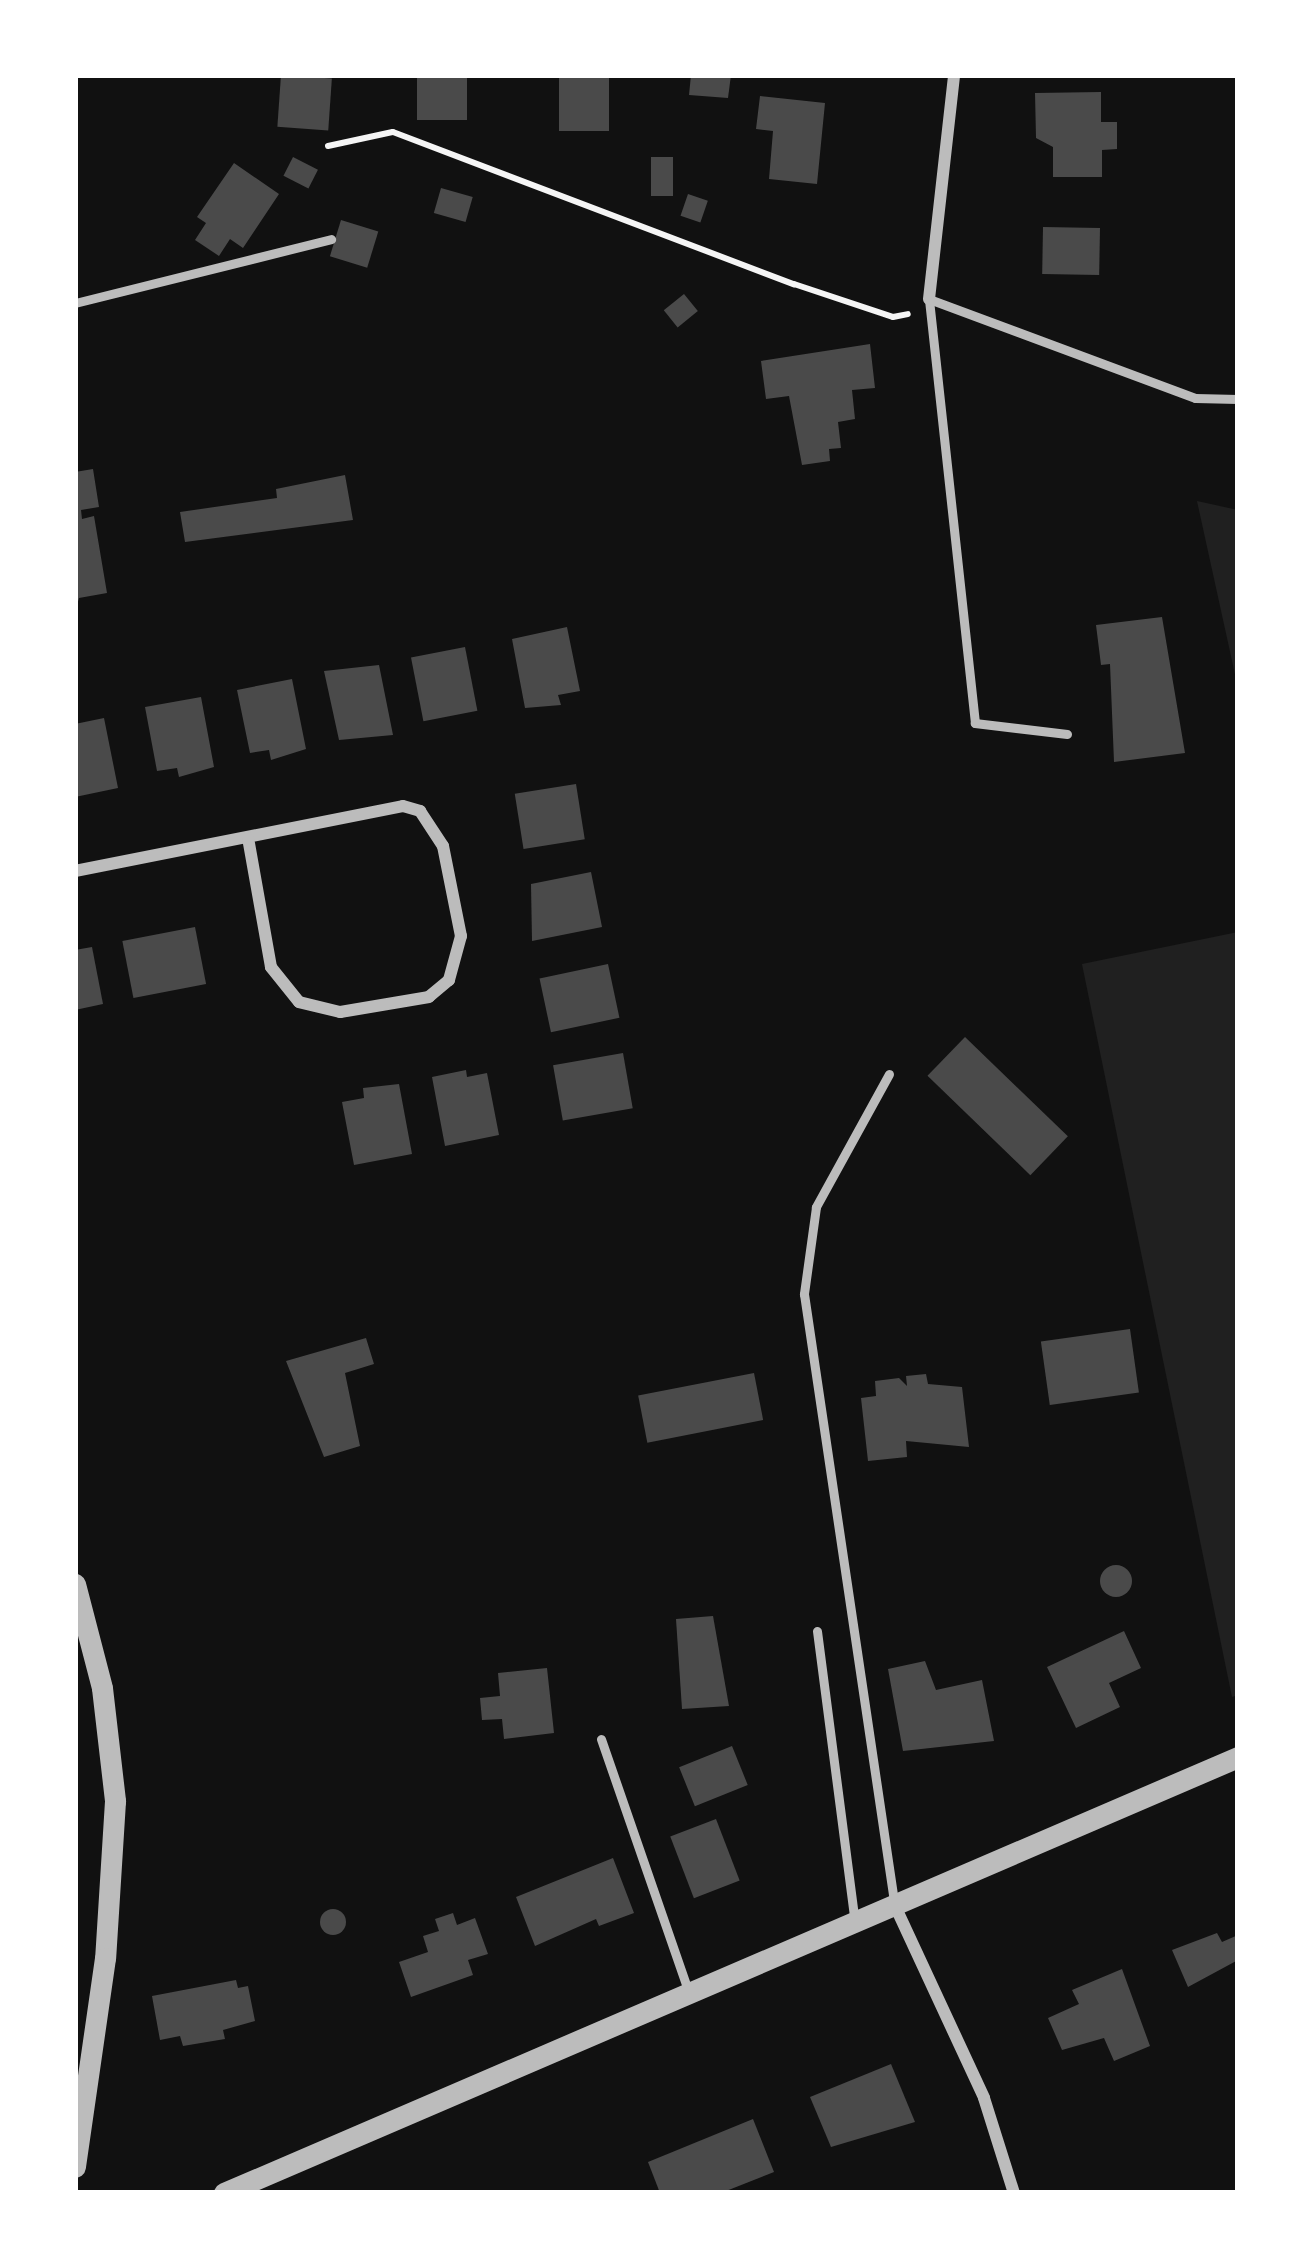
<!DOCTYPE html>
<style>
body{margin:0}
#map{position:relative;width:1313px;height:2268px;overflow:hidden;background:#111;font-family:"Asap Condensed",sans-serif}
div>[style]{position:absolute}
.green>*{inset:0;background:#202020}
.building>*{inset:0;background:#4a4a4a;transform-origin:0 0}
.round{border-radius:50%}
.path>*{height:6px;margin:-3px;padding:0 3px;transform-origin:3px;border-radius:3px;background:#f5f5f5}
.service>*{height:9px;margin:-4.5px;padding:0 4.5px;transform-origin:4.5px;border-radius:4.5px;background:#bcbcbc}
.minor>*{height:12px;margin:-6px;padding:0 6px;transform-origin:6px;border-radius:6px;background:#bcbcbc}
.tertiary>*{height:21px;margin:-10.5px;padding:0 10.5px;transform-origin:10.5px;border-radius:10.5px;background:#bcbcbc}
span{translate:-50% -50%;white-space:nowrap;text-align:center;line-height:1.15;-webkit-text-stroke:12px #fff;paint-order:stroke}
.frame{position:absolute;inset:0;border:78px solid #fff;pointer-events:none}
</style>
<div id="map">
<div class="green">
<i style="clip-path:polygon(1197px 501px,1238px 510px,1238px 688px)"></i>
<i style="clip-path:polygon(1238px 932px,1238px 1695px,1232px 1697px,1082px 964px)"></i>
</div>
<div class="building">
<i style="left:281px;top:75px;width:51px;height:52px;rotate:4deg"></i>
<i style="left:417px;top:75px;width:50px;height:45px"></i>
<i style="left:559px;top:75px;width:50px;height:56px"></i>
<i style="clip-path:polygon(691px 75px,731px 75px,728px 98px,689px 95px)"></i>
<i style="clip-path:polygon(1101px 92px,1101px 122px,1117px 122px,1117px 149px,1102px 150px,1102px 177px,1053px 177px,1053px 147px,1036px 138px,1035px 93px)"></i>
<i style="clip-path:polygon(760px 96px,825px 103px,817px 184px,769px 179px,773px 131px,756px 129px)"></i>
<i style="left:293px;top:157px;width:28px;height:21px;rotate:27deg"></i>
<i style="left:651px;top:157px;width:22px;height:39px"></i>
<i style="clip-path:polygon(234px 163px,279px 194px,243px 248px,230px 239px,219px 256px,195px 240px,206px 223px,197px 217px)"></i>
<i style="left:441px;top:188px;width:33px;height:26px;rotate:16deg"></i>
<i style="left:688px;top:194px;width:21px;height:23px;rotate:19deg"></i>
<i style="left:341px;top:220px;width:39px;height:38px;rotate:17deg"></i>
<i style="left:1043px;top:227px;width:57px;height:47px;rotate:1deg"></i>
<i style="left:684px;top:294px;width:22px;height:26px;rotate:51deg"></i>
<i style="clip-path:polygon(870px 344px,875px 388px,852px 390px,855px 419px,838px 422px,841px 448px,829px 449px,830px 461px,802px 465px,789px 396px,766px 399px,761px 361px)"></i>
<i style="clip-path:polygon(93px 469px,99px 507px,81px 510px,82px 519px,94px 516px,107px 593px,79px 598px,75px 613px,75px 472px)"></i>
<i style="clip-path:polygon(345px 475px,353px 520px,185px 542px,180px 512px,277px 498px,276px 489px)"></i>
<i style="clip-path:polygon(1162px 617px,1185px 753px,1114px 762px,1110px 664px,1101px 665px,1096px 625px)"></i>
<i style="clip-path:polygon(567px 627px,580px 691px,558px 695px,561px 705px,525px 708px,512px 639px)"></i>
<i style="left:465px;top:647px;width:65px;height:55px;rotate:79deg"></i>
<i style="clip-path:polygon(379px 665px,393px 735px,339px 740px,324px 671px)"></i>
<i style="clip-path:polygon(292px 679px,306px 749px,271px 760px,269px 750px,250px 753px,237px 690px)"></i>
<i style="clip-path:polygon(201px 697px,214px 767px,179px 777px,177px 768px,157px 771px,145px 707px)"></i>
<i style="clip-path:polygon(104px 718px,118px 788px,75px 797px,75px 724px)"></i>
<i style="left:576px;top:784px;width:56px;height:62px;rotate:81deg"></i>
<i style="clip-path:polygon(591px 872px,602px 927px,532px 941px,531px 884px)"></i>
<i style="left:195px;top:927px;width:58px;height:74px;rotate:79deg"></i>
<i style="clip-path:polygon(92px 947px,103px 1004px,75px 1010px,75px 950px)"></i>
<i style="left:608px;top:964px;width:55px;height:70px;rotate:78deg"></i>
<i style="left:965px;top:1037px;width:143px;height:54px;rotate:44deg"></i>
<i style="left:623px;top:1053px;width:56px;height:71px;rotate:80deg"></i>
<i style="clip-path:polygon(466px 1070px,467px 1077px,487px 1073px,499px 1135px,445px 1146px,432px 1077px)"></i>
<i style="clip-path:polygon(399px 1084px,412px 1154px,354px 1165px,342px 1102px,364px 1098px,363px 1088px)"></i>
<i style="left:1130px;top:1329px;width:64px;height:90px;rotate:82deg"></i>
<i style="clip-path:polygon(366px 1338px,374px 1364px,345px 1373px,360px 1446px,324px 1457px,286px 1361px)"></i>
<i style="left:754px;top:1373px;width:48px;height:118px;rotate:79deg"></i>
<i style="clip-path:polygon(926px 1374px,928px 1384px,962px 1387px,969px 1447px,906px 1441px,907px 1457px,868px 1461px,861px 1398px,876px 1396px,875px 1381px,899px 1378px,907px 1386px,906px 1376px)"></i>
<i class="round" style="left:1100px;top:1565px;width:32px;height:32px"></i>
<i style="clip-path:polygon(713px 1616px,729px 1706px,682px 1709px,676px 1619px)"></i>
<i style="clip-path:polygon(1124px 1631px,1141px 1668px,1109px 1683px,1120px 1707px,1076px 1728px,1047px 1667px)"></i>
<i style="clip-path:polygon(925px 1661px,936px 1690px,982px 1680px,994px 1741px,903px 1751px,888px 1669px)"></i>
<i style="clip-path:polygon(547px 1668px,554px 1733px,504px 1739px,502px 1719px,482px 1720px,480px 1698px,500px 1696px,498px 1673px)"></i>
<i style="left:732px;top:1746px;width:42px;height:57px;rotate:68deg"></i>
<i style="left:716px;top:1819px;width:66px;height:49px;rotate:69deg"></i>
<i style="clip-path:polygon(613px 1858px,634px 1913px,599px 1926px,596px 1919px,535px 1946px,516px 1897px)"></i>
<i class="round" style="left:320px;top:1909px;width:26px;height:26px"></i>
<i style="clip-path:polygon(453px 1913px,457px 1925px,475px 1918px,488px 1954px,468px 1960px,473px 1975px,411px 1997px,399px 1962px,428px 1952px,423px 1936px,439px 1931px,435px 1919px)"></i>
<i style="clip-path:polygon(1217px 1933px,1222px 1942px,1238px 1935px,1238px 1960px,1188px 1987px,1172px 1950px)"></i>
<i style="clip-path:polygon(1122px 1969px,1150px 2046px,1114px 2061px,1104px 2038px,1062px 2050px,1048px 2018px,1079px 2004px,1072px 1990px)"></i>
<i style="clip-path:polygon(236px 1980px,238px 1988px,248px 1986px,255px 2021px,223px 2030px,225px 2039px,183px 2046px,180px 2036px,160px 2040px,152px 1996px)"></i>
<i style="clip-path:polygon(891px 2064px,915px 2122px,831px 2147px,810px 2097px)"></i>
<i style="clip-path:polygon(753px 2119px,774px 2172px,721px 2193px,660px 2193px,648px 2162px)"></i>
</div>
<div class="path">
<i style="left:328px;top:146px;width:66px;rotate:-12.2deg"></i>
<i style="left:393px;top:132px;width:429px;rotate:20.8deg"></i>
<i style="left:794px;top:284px;width:104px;rotate:18.4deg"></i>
<i style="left:893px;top:317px;width:15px;rotate:-11deg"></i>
</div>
<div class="service">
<i style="left:75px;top:303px;width:264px;rotate:-14deg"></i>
<i style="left:1067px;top:734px;width:93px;rotate:-173.2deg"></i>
<i style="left:975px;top:723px;width:426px;rotate:-96.2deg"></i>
<i style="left:929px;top:299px;width:284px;rotate:20.4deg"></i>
<i style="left:1195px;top:398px;width:43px;rotate:1.3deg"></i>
<i style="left:889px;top:1074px;width:152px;rotate:118.8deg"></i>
<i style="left:816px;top:1207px;width:88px;rotate:97.9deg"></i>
<i style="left:804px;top:1294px;width:614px;rotate:81.57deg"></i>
<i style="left:817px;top:1631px;width:294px;rotate:82.6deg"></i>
<i style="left:601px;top:1739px;width:266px;rotate:70.9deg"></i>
</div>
<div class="minor">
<i style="left:929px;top:299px;width:225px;rotate:-83.6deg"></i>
<i style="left:75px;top:871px;width:334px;rotate:-11.2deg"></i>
<i style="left:403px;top:806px;width:18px;rotate:16deg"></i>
<i style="left:420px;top:811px;width:42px;rotate:56.7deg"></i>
<i style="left:443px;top:846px;width:92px;rotate:78.7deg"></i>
<i style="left:461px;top:936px;width:46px;rotate:105.3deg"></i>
<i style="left:449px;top:980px;width:26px;rotate:140deg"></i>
<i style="left:429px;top:997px;width:90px;rotate:170.4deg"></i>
<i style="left:340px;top:1012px;width:42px;rotate:-166.3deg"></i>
<i style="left:299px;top:1002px;width:45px;rotate:-128.7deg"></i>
<i style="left:271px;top:967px;width:131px;rotate:-100.1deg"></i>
<i style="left:896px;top:1908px;width:209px;rotate:65.1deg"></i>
<i style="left:984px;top:2098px;width:100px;rotate:72.5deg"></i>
</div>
<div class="tertiary">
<i style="left:75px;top:1584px;width:107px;rotate:75.4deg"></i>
<i style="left:102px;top:1688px;width:114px;rotate:83.4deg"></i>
<i style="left:115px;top:1801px;width:157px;rotate:93.6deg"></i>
<i style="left:105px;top:1958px;width:211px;rotate:98.2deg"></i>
<i style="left:224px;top:2193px;width:1104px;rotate:-23.27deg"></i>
</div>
<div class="frame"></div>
</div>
